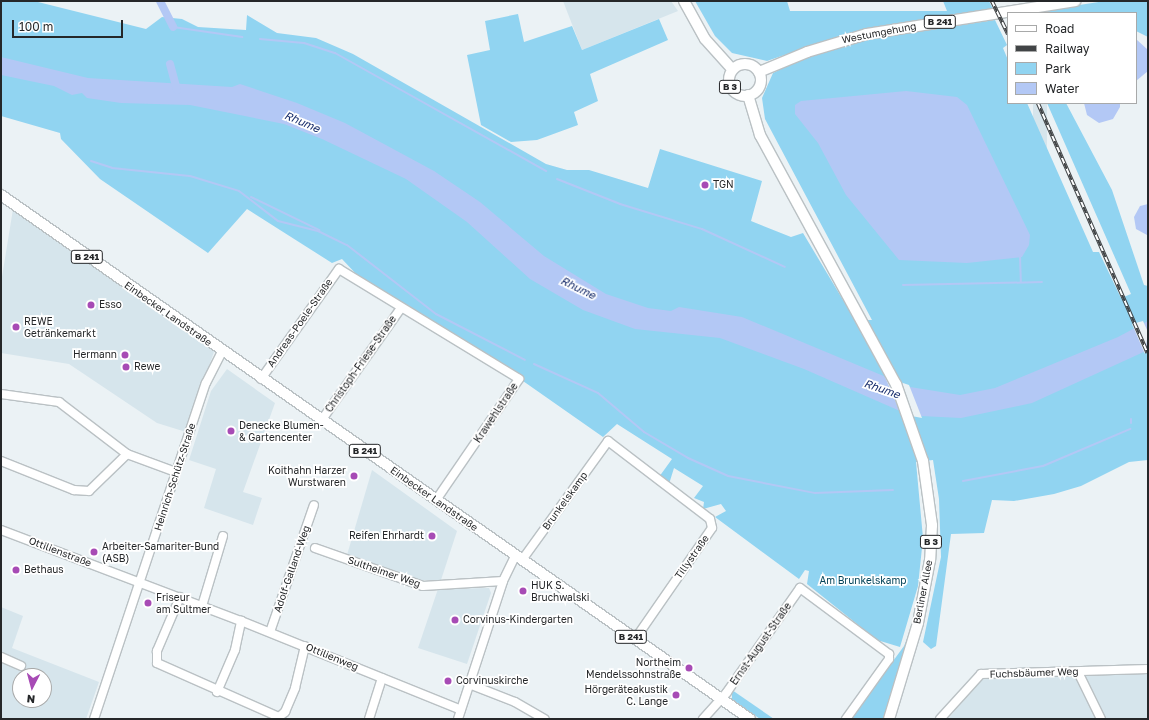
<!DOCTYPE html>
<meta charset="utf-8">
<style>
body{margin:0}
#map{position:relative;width:1149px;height:720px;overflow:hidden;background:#ebf2f5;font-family:"Golos Text",sans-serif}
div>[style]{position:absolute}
.built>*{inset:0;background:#d6e5ec;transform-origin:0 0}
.green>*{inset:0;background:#91d4f1}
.water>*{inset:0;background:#b3c8f5}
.pier>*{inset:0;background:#ebf2f5}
.stream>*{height:2px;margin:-1px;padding:0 1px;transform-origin:1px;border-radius:1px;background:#b3c8f5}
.canal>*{height:8px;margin:-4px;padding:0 4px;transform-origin:4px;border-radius:4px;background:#b3c8f5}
.roads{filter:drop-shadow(1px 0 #bac1c4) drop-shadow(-1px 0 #bac1c4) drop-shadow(0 1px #bac1c4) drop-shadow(0 -1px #bac1c4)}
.minor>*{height:8px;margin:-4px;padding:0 4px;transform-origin:4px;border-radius:4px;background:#fff}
.major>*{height:10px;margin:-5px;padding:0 5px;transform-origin:5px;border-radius:5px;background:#fff}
.major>.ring{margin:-5px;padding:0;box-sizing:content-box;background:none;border:10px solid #fff;border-radius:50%}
.rail>*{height:3.5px;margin-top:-1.75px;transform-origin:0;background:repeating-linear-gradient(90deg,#fff 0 6px,#414446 0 12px);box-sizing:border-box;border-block:1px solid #414446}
.dots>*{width:11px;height:11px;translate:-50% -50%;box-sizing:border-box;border:2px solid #fff;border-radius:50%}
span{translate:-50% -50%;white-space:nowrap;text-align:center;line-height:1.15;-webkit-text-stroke:3.5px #fff;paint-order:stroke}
.shield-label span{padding:1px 3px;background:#fff;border:1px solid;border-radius:3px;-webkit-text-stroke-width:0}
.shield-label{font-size:9px;color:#252729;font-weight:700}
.street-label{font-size:10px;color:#252729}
.poi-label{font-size:10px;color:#252729}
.left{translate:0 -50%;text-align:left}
.right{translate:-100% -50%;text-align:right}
.park-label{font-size:10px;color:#044459}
.water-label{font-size:11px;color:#152b6a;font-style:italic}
.frame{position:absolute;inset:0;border:2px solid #252729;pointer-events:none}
.legend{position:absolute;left:1007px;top:12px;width:130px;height:92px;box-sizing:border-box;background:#fff;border:1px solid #a8a9a9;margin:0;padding:5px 7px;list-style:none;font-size:12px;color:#252729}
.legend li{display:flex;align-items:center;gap:8px;height:20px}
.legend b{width:20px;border:1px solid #a8a9a9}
.north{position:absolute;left:12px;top:668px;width:40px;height:40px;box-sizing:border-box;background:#fff;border:1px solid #a8a9a9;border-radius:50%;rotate:186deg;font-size:11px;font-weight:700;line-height:16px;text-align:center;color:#252729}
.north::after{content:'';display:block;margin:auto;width:14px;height:18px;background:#a74bb5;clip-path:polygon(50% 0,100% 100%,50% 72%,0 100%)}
.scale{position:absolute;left:12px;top:20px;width:111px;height:18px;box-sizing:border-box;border:2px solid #252729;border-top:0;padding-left:5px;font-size:12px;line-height:14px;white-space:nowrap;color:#252729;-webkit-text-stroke:3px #fff;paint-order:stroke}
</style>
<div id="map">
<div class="built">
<i style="clip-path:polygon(563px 1px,671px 1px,678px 11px,582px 50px)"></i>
<i style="left:1033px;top:103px;width:14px;height:214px"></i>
<i style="clip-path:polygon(14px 203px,216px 346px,186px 432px,157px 423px,69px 364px,1px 353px,1px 283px)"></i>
<i style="clip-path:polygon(227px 369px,275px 403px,243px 492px,262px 498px,253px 525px,204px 508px,216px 469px,189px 460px,211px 391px)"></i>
<i style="clip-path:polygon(372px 470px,457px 531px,441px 580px,413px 580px,347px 555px)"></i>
<i style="clip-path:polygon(489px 588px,491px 593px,467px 664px,418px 648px,438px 589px)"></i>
<i style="clip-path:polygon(evenodd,1px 607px,23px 616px,12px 648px,99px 682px,86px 719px,1px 719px,1px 607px,20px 676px,44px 676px,44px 700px,20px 700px,20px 676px)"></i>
<i style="clip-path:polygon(1148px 664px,1148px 719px,948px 719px,969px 694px,983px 669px)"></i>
</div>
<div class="green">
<i style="clip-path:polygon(1px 1px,34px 1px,146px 29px,162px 17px,182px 19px,198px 27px,246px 30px,247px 15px,277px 33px,316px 38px,353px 54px,546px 164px,567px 170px,589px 170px,648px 188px,660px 149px,762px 181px,751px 221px,791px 237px,803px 233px,855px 320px,872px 320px,765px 119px,762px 98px,773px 73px,804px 58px,856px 41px,995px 20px,1007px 45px,1003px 48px,1008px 60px,1008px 103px,1027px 103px,1093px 252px,1099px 252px,1121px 298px,1131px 294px,1047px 103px,1066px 103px,1112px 190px,1144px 285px,1148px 286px,1148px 460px,1129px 462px,1081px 486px,1054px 494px,1014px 501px,992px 500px,984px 533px,951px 534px,936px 646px,931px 649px,923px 642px,941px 557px,939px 499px,933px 460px,916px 462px,923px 538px,918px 586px,900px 647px,877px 640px,807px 584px,809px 571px,805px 570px,799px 579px,715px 517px,726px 511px,721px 504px,703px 509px,704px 502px,694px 498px,703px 486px,674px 468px,669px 484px,659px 477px,672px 459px,617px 424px,603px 437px,523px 381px,516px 372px,359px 277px,342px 259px,332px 263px,247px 209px,208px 253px,100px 179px,61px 139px,60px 133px,1px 116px)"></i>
<i style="clip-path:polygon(695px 1px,787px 1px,790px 11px,947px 11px,943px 1px,989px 1px,993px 9px,848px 33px,767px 61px,732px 53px,715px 36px)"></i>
<i style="clip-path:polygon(1105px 1px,1148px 1px,1148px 37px,1136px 31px,1136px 13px,1028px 13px)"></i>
<i style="clip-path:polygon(518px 14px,524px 42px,572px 26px,582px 50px,659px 19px,668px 40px,590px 74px,598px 101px,574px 112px,578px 125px,537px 140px,511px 142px,481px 125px,467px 55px,490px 50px,485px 21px)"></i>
<i style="clip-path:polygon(909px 634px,884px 719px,851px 719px,904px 646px)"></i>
<i style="clip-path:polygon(732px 690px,774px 719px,760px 719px,732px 699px)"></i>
</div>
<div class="water">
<i style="clip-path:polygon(1136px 39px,1148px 50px,1148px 71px,1136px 81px)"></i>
<i style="clip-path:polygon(1px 57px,88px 78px,232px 87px,240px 84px,297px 103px,345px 123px,434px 171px,480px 202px,544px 256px,606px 294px,648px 308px,671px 311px,679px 307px,742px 317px,910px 387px,960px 395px,995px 388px,1118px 337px,1148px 321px,1148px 350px,1032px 403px,961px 418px,921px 416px,900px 411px,804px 369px,720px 338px,635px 329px,583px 310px,530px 279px,467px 222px,406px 179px,322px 139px,284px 124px,190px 105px,121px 103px,87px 98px,82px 93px,72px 95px,54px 86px,1px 75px)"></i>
<i style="clip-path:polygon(906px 91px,957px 97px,967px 105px,1030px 235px,1029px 245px,1022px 257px,967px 263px,899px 260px,846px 195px,818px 143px,795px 114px,795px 105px,801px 101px)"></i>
<i style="clip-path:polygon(1084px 103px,1120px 103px,1120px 107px,1113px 119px,1099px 123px,1087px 115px)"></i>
<i style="clip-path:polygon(1148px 204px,1148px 235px,1147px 235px,1136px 229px,1134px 217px,1140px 206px)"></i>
</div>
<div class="pier">
<i style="clip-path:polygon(1143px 321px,1148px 332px,1145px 354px,1132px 324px)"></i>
<i style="clip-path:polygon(885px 377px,909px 385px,922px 418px,901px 414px)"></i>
</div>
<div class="stream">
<i style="left:173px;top:27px;width:70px;rotate:8.2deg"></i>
<i style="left:260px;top:39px;width:44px;rotate:5.2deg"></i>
<i style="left:304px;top:43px;width:33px;rotate:18deg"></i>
<i style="left:335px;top:53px;width:242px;rotate:29.2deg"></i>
<i style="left:91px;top:161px;width:22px;rotate:18deg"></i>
<i style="left:112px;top:168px;width:78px;rotate:5.9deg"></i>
<i style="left:190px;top:176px;width:51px;rotate:17deg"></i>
<i style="left:239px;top:191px;width:49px;rotate:37.6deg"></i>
<i style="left:278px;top:221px;width:41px;rotate:14deg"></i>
<i style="left:318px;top:231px;width:32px;rotate:26deg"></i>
<i style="left:347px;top:245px;width:113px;rotate:37.8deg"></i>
<i style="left:436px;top:314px;width:100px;rotate:27.3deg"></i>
<i style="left:557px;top:179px;width:68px;rotate:21.6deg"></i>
<i style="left:620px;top:204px;width:86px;rotate:17deg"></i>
<i style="left:702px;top:229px;width:91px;rotate:24.6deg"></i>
<i style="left:251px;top:197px;width:76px;rotate:25.9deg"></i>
<i style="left:1020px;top:257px;width:25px;rotate:88deg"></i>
<i style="left:903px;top:285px;width:139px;rotate:-1.2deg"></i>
<i style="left:534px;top:364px;width:70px;rotate:24.4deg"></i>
<i style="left:598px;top:393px;width:60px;rotate:40.3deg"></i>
<i style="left:644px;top:432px;width:51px;rotate:30.6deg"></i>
<i style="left:688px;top:458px;width:44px;rotate:24.2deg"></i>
<i style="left:728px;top:476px;width:89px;rotate:11.1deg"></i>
<i style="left:815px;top:493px;width:78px;rotate:-2.2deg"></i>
<i style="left:1131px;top:423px;width:4px;rotate:-90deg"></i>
<i style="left:963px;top:481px;width:81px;rotate:-10.6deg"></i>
<i style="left:1043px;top:466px;width:95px;rotate:-23deg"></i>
</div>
<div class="canal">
<i style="left:160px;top:1px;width:29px;rotate:63deg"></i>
<i style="left:170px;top:64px;width:27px;rotate:75deg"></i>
</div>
<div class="roads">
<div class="minor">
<i style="left:261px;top:379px;width:135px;rotate:-54.7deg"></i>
<i style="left:339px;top:269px;width:211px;rotate:31.4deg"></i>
<i style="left:519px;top:379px;width:147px;rotate:124.4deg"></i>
<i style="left:1px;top:394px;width:59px;rotate:7.9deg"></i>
<i style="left:59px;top:402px;width:86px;rotate:37.4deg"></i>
<i style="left:127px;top:454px;width:52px;rotate:20.2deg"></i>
<i style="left:321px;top:421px;width:138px;rotate:-54.7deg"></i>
<i style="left:1px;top:461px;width:79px;rotate:21.7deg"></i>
<i style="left:74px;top:490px;width:15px;rotate:4deg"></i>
<i style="left:89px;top:491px;width:53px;rotate:-44.2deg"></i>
<i style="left:1px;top:530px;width:257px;rotate:20.8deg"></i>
<i style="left:241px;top:621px;width:237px;rotate:22deg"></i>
<i style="left:315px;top:548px;width:114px;rotate:19.4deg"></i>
<i style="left:423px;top:586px;width:80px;rotate:-3.6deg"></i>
<i style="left:522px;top:560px;width:147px;rotate:-54.1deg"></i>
<i style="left:608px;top:441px;width:128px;rotate:37.4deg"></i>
<i style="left:710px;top:519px;width:9px;rotate:77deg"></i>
<i style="left:712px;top:528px;width:135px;rotate:124.7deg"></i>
<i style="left:180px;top:597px;width:59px;rotate:113.1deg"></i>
<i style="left:157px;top:651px;width:12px;rotate:90deg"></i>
<i style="left:157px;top:663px;width:133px;rotate:23.9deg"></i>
<i style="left:279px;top:717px;width:8px;rotate:-40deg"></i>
<i style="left:285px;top:712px;width:26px;rotate:-67deg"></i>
<i style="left:295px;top:688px;width:43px;rotate:-76.6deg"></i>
<i style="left:202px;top:606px;width:73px;rotate:-73.3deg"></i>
<i style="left:270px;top:632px;width:134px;rotate:-70.9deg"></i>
<i style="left:1px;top:657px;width:22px;rotate:24deg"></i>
<i style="left:1078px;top:672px;width:52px;rotate:63.9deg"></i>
<i style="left:469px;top:684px;width:49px;rotate:21.4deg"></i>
<i style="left:515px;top:702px;width:34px;rotate:30deg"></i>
<i style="left:217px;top:692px;width:46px;rotate:-66.8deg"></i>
<i style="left:235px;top:650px;width:30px;rotate:-78deg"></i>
<i style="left:94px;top:719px;width:354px;rotate:-71.6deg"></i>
<i style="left:206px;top:383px;width:36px;rotate:-63deg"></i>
<i style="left:369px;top:719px;width:43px;rotate:-72.4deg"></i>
<i style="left:458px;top:719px;width:145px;rotate:-71.9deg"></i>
<i style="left:503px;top:581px;width:28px;rotate:-64deg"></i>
<i style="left:703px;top:719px;width:36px;rotate:-48deg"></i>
<i style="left:727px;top:692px;width:127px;rotate:-54.9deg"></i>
<i style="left:800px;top:588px;width:111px;rotate:36.6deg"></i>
<i style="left:889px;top:654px;width:5px;rotate:90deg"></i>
<i style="left:889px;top:659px;width:74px;rotate:125.6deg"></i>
<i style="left:940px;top:719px;width:61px;rotate:-47.7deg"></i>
<i style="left:981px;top:674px;width:167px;rotate:-1.7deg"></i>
</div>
<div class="major">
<i style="left:684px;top:1px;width:43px;rotate:61.1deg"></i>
<i style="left:705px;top:39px;width:40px;rotate:48deg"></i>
<i class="ring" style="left:729px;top:64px;width:22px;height:22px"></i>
<i style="left:759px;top:72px;width:52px;rotate:-22.6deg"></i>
<i style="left:807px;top:52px;width:63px;rotate:-16.7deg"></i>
<i style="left:867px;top:34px;width:211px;rotate:-9deg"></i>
<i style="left:748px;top:95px;width:42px;rotate:73.3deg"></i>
<i style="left:760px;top:135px;width:284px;rotate:61.4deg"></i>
<i style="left:896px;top:384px;width:82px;rotate:70.7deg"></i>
<i style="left:923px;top:461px;width:65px;rotate:82deg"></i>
<i style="left:932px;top:525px;width:35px;rotate:93deg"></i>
<i style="left:930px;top:560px;width:64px;rotate:100.8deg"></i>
<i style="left:918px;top:623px;width:100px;rotate:106.8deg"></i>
<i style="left:1px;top:195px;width:914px;rotate:34.98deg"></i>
</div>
</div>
<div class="rail">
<i style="left:992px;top:1px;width:37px;rotate:64deg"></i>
<i style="left:1038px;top:103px;width:273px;rotate:66.3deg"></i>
</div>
<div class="dots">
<i style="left:705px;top:185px;background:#a74bb5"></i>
<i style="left:91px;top:305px;background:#a74bb5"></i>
<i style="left:16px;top:327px;background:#a74bb5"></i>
<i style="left:125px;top:355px;background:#a74bb5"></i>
<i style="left:126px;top:367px;background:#a74bb5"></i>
<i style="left:231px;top:431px;background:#a74bb5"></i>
<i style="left:354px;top:476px;background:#a74bb5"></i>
<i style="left:432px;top:536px;background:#a74bb5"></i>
<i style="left:94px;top:552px;background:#a74bb5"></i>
<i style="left:16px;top:570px;background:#a74bb5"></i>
<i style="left:523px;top:591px;background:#a74bb5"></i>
<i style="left:148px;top:603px;background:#a74bb5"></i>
<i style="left:455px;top:620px;background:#a74bb5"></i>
<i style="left:689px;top:668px;background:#a74bb5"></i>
<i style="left:448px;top:681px;background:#a74bb5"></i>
<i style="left:676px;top:695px;background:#a74bb5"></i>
</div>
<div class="shield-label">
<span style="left:940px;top:22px">B 241</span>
<span style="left:730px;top:87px">B 3</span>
<span style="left:87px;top:257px">B 241</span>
<span style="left:365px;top:451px">B 241</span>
<span style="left:931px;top:542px">B 3</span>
<span style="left:631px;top:637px">B 241</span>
</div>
<div class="street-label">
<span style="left:879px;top:33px;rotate:-11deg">Westumgehung</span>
<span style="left:168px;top:314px;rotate:35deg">Einbecker Landstraße</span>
<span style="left:300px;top:323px;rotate:-55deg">Andreas-Poele-Straße</span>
<span style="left:361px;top:364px;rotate:-55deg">Christoph-Friese-Straße</span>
<span style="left:496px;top:413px;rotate:-56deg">Krawehlstraße</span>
<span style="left:175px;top:477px;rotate:-72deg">Heinrich-Schütz-Straße</span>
<span style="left:434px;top:499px;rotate:35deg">Einbecker Landstraße</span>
<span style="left:565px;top:501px;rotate:-54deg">Brunkelskamp</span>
<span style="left:60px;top:552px;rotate:21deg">Ottilienstraße</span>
<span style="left:692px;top:557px;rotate:-55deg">Tillystraße</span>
<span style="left:292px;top:569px;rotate:-71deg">Adolf-Galland-Weg</span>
<span style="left:384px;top:572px;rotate:19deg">Sultheimer Weg</span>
<span style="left:923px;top:592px;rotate:-79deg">Berliner Allee</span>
<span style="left:761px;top:644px;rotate:-55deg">Ernst-August-Straße</span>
<span style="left:332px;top:657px;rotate:22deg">Ottilienweg</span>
<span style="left:1034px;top:673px;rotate:-2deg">Fuchsbäumer Weg</span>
</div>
<div class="poi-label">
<span class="left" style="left:713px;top:185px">TGN</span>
<span class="left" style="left:99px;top:305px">Esso</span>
<span class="left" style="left:24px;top:327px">REWE<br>Getränkemarkt</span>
<span class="right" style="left:117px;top:355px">Hermann</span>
<span class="left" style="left:134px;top:367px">Rewe</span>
<span class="left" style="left:239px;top:431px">Denecke Blumen-<br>&amp; Gartencenter</span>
<span class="right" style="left:346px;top:476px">Koithahn Harzer<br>Wurstwaren</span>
<span class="right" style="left:424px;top:536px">Reifen Ehrhardt</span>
<span class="left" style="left:102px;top:552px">Arbeiter-Samariter-Bund<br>(ASB)</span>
<span class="left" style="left:24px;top:570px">Bethaus</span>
<span class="left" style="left:531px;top:591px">HUK S.<br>Bruchwalski</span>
<span class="left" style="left:156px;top:603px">Friseur<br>am Sultmer</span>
<span class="left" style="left:463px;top:620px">Corvinus-Kindergarten</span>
<span class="right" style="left:681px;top:668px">Northeim<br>Mendelssohnstraße</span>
<span class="left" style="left:456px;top:681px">Corvinuskirche</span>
<span class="right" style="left:668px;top:695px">Hörgeräteakustik<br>C. Lange</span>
</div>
<div class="park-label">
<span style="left:863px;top:581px">Am Brunkelskamp</span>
</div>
<div class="water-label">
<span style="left:302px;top:122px;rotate:23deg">Rhume</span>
<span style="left:578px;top:288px;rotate:26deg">Rhume</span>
<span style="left:882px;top:389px;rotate:19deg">Rhume</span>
</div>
<div class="frame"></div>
<ul class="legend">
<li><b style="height:5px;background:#fff"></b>Road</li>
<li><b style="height:5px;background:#414446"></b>Railway</li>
<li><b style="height:11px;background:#91d4f1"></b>Park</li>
<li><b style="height:11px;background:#b3c8f5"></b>Water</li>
</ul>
<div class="north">N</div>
<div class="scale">100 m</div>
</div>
